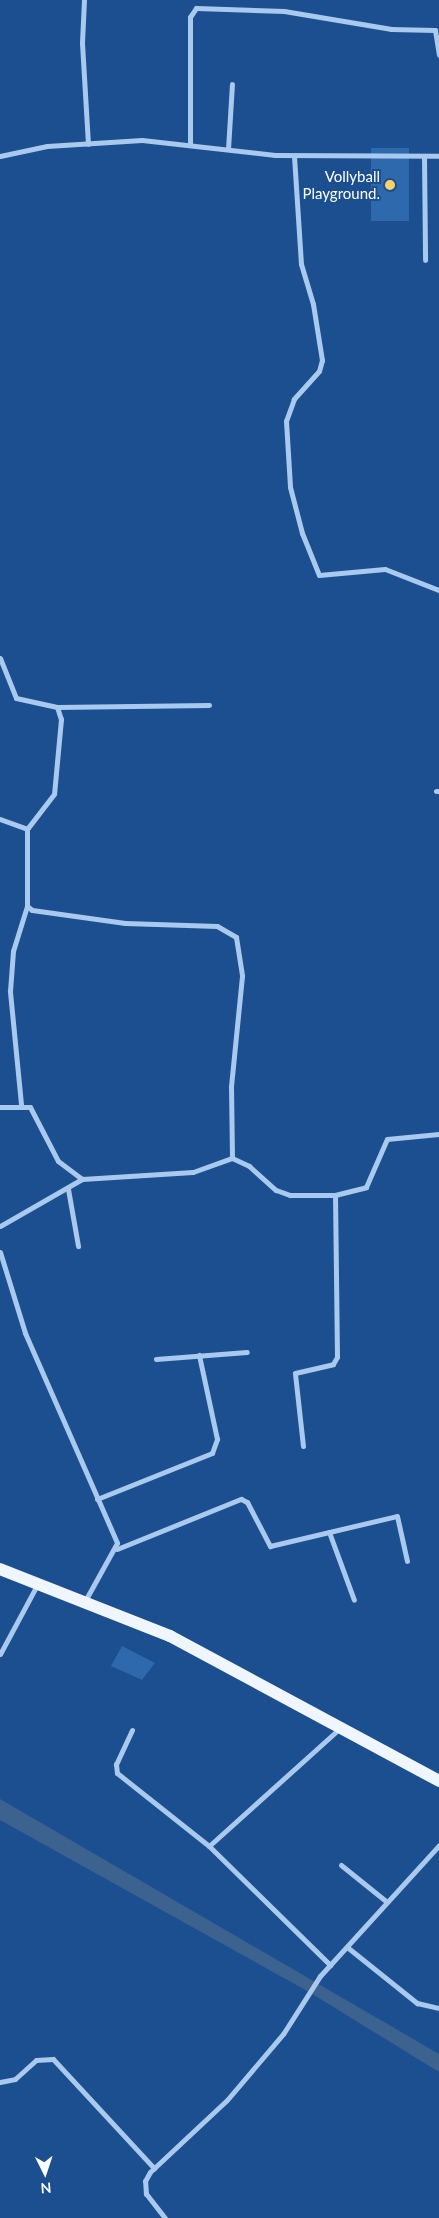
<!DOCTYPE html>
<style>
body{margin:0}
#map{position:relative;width:439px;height:2218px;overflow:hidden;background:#1b4f8f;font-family:Lato,sans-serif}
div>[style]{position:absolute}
.green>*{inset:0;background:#2e69ad;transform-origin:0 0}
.water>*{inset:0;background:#3c6290}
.minor>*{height:5px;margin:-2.5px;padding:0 2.5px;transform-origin:2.5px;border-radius:2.5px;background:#a9c9ee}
.primary>*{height:12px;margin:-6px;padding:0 6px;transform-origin:6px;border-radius:6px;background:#f0f6ff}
.dots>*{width:14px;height:14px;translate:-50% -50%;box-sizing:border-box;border:2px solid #1b4f8f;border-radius:50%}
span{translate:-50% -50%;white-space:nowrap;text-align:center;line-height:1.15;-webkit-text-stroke:4px #1b4f8f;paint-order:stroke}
.poi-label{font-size:15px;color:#fff}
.right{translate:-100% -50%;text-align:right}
.north{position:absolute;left:20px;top:2148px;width:50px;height:50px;-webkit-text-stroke:4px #1b4f8f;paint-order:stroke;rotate:176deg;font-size:14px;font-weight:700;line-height:20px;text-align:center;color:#fff}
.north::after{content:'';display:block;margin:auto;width:18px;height:22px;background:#fff;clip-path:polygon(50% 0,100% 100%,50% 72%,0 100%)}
</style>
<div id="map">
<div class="green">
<i style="left:409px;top:148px;width:73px;height:38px;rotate:90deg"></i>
<i style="clip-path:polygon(122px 1646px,155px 1663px,142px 1680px,111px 1666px)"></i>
</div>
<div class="water">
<i style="clip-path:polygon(0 1799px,439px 2054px,439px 2072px,309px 1992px,0 1820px)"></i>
</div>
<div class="minor">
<i style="left:84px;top:0;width:43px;rotate:92.7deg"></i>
<i style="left:82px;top:43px;width:101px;rotate:86.6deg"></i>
<i style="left:190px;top:143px;width:126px;rotate:-90deg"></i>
<i style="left:190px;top:17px;width:11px;rotate:-56deg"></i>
<i style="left:196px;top:8px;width:88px;rotate:2deg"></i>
<i style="left:284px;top:11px;width:109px;rotate:9.5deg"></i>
<i style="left:391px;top:29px;width:44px;rotate:1.3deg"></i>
<i style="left:435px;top:30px;width:25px;rotate:81deg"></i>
<i style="left:228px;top:149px;width:65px;rotate:-86.5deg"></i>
<i style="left:0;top:156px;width:48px;rotate:-12deg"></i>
<i style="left:47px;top:146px;width:95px;rotate:-3.6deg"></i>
<i style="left:142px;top:140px;width:134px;rotate:6.4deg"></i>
<i style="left:275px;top:155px;width:164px;rotate:0.3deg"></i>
<i style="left:294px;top:156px;width:108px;rotate:86.3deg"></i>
<i style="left:301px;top:264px;width:42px;rotate:73.3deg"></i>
<i style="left:313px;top:304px;width:57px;rotate:80.9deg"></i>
<i style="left:322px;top:360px;width:11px;rotate:105deg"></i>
<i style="left:319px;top:371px;width:38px;rotate:132deg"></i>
<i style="left:294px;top:399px;width:23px;rotate:110deg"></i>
<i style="left:286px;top:421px;width:66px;rotate:86.5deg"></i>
<i style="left:290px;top:487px;width:48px;rotate:75.4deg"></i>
<i style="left:302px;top:533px;width:45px;rotate:68deg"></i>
<i style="left:319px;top:575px;width:66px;rotate:-5.2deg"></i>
<i style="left:385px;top:569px;width:58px;rotate:21.3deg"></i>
<i style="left:424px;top:156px;width:104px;rotate:89.4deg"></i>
<i style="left:0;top:658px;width:43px;rotate:68.2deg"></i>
<i style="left:16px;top:698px;width:42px;rotate:12.4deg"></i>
<i style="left:57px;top:707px;width:13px;rotate:72deg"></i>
<i style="left:61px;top:719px;width:75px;rotate:95.3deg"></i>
<i style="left:54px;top:794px;width:44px;rotate:127.6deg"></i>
<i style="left:27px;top:829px;width:77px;rotate:90deg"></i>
<i style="left:27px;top:906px;width:6px;rotate:39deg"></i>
<i style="left:32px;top:910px;width:94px;rotate:8deg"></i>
<i style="left:125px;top:923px;width:92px;rotate:1.9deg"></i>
<i style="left:217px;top:926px;width:22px;rotate:30deg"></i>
<i style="left:236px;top:937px;width:39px;rotate:81deg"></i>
<i style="left:242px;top:976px;width:111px;rotate:95.7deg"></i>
<i style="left:231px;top:1086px;width:72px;rotate:89.2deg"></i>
<i style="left:57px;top:707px;width:152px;rotate:-0.8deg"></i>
<i style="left:436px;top:791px;width:3px"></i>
<i style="left:0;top:819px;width:29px;rotate:20deg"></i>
<i style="left:21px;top:1104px;width:114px;rotate:-95.6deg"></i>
<i style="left:10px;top:991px;width:40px;rotate:-85.7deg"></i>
<i style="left:13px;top:951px;width:47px;rotate:-72.7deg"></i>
<i style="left:0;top:1107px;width:30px"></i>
<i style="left:30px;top:1107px;width:61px;rotate:62.6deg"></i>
<i style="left:58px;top:1161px;width:30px;rotate:37deg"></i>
<i style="left:82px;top:1179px;width:111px;rotate:-3.6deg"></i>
<i style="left:193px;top:1172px;width:41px;rotate:-19.7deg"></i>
<i style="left:232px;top:1158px;width:19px;rotate:25deg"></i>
<i style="left:249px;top:1166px;width:36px;rotate:42deg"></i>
<i style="left:276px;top:1190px;width:15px;rotate:20deg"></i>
<i style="left:290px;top:1195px;width:45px"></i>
<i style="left:335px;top:1195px;width:32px;rotate:-14deg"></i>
<i style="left:366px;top:1187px;width:52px;rotate:-66.4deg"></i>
<i style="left:387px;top:1139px;width:52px;rotate:-5.5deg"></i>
<i style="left:68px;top:1189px;width:58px;rotate:80deg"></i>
<i style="left:0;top:1226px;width:95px;rotate:-29.8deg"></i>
<i style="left:0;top:1252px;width:85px;rotate:72.8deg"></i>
<i style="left:25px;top:1333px;width:229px;rotate:66.3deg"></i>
<i style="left:117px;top:1543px;width:66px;rotate:118.9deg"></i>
<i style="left:156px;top:1359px;width:91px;rotate:-4.4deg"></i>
<i style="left:303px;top:1446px;width:73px;rotate:-96.3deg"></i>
<i style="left:295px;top:1373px;width:39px;rotate:-13deg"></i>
<i style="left:333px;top:1364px;width:8px;rotate:-60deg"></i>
<i style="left:337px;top:1357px;width:162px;rotate:-90.7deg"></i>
<i style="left:97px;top:1499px;width:124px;rotate:-21.8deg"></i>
<i style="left:212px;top:1453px;width:15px;rotate:-70deg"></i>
<i style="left:217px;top:1439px;width:86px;rotate:-102.1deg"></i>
<i style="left:329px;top:1532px;width:72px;rotate:69.8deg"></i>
<i style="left:117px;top:1549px;width:134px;rotate:-22deg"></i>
<i style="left:241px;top:1499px;width:7px;rotate:27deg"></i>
<i style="left:247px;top:1502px;width:50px;rotate:62.4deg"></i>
<i style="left:270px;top:1546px;width:130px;rotate:-13.3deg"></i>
<i style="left:397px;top:1516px;width:46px;rotate:77.5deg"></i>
<i style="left:0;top:1654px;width:81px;rotate:-61.8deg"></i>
<i style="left:132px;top:1730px;width:38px;rotate:115deg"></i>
<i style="left:116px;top:1764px;width:9px;rotate:84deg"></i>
<i style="left:117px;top:1773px;width:117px;rotate:38.4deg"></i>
<i style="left:209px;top:1846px;width:176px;rotate:-42deg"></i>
<i style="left:209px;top:1846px;width:170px;rotate:44.5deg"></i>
<i style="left:341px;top:1865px;width:59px;rotate:38.8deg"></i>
<i style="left:347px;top:1947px;width:90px;rotate:38.7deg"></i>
<i style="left:417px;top:2003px;width:23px;rotate:13deg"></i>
<i style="left:0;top:2082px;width:15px;rotate:-11deg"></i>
<i style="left:15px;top:2079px;width:28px;rotate:-42deg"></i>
<i style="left:36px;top:2060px;width:17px;rotate:-3deg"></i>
<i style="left:53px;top:2059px;width:149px;rotate:47.2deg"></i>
<i style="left:165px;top:2218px;width:31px;rotate:-128deg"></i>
<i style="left:146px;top:2194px;width:13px;rotate:-94deg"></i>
<i style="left:145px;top:2181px;width:10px;rotate:-61deg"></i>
<i style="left:150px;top:2172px;width:105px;rotate:-43.1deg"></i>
<i style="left:227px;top:2100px;width:87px;rotate:-49.7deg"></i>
<i style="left:283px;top:2034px;width:69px;rotate:-57.5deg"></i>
<i style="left:320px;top:1976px;width:177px;rotate:-47.7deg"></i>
</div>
<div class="primary">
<i style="left:0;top:1569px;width:183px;rotate:21.5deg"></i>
<i style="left:170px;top:1636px;width:306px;rotate:28.3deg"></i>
</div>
<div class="dots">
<i style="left:390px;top:185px;background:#ffd166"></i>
</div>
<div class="poi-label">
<span class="right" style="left:380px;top:185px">Vollyball<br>Playground.</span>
</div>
<div class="north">N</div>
</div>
